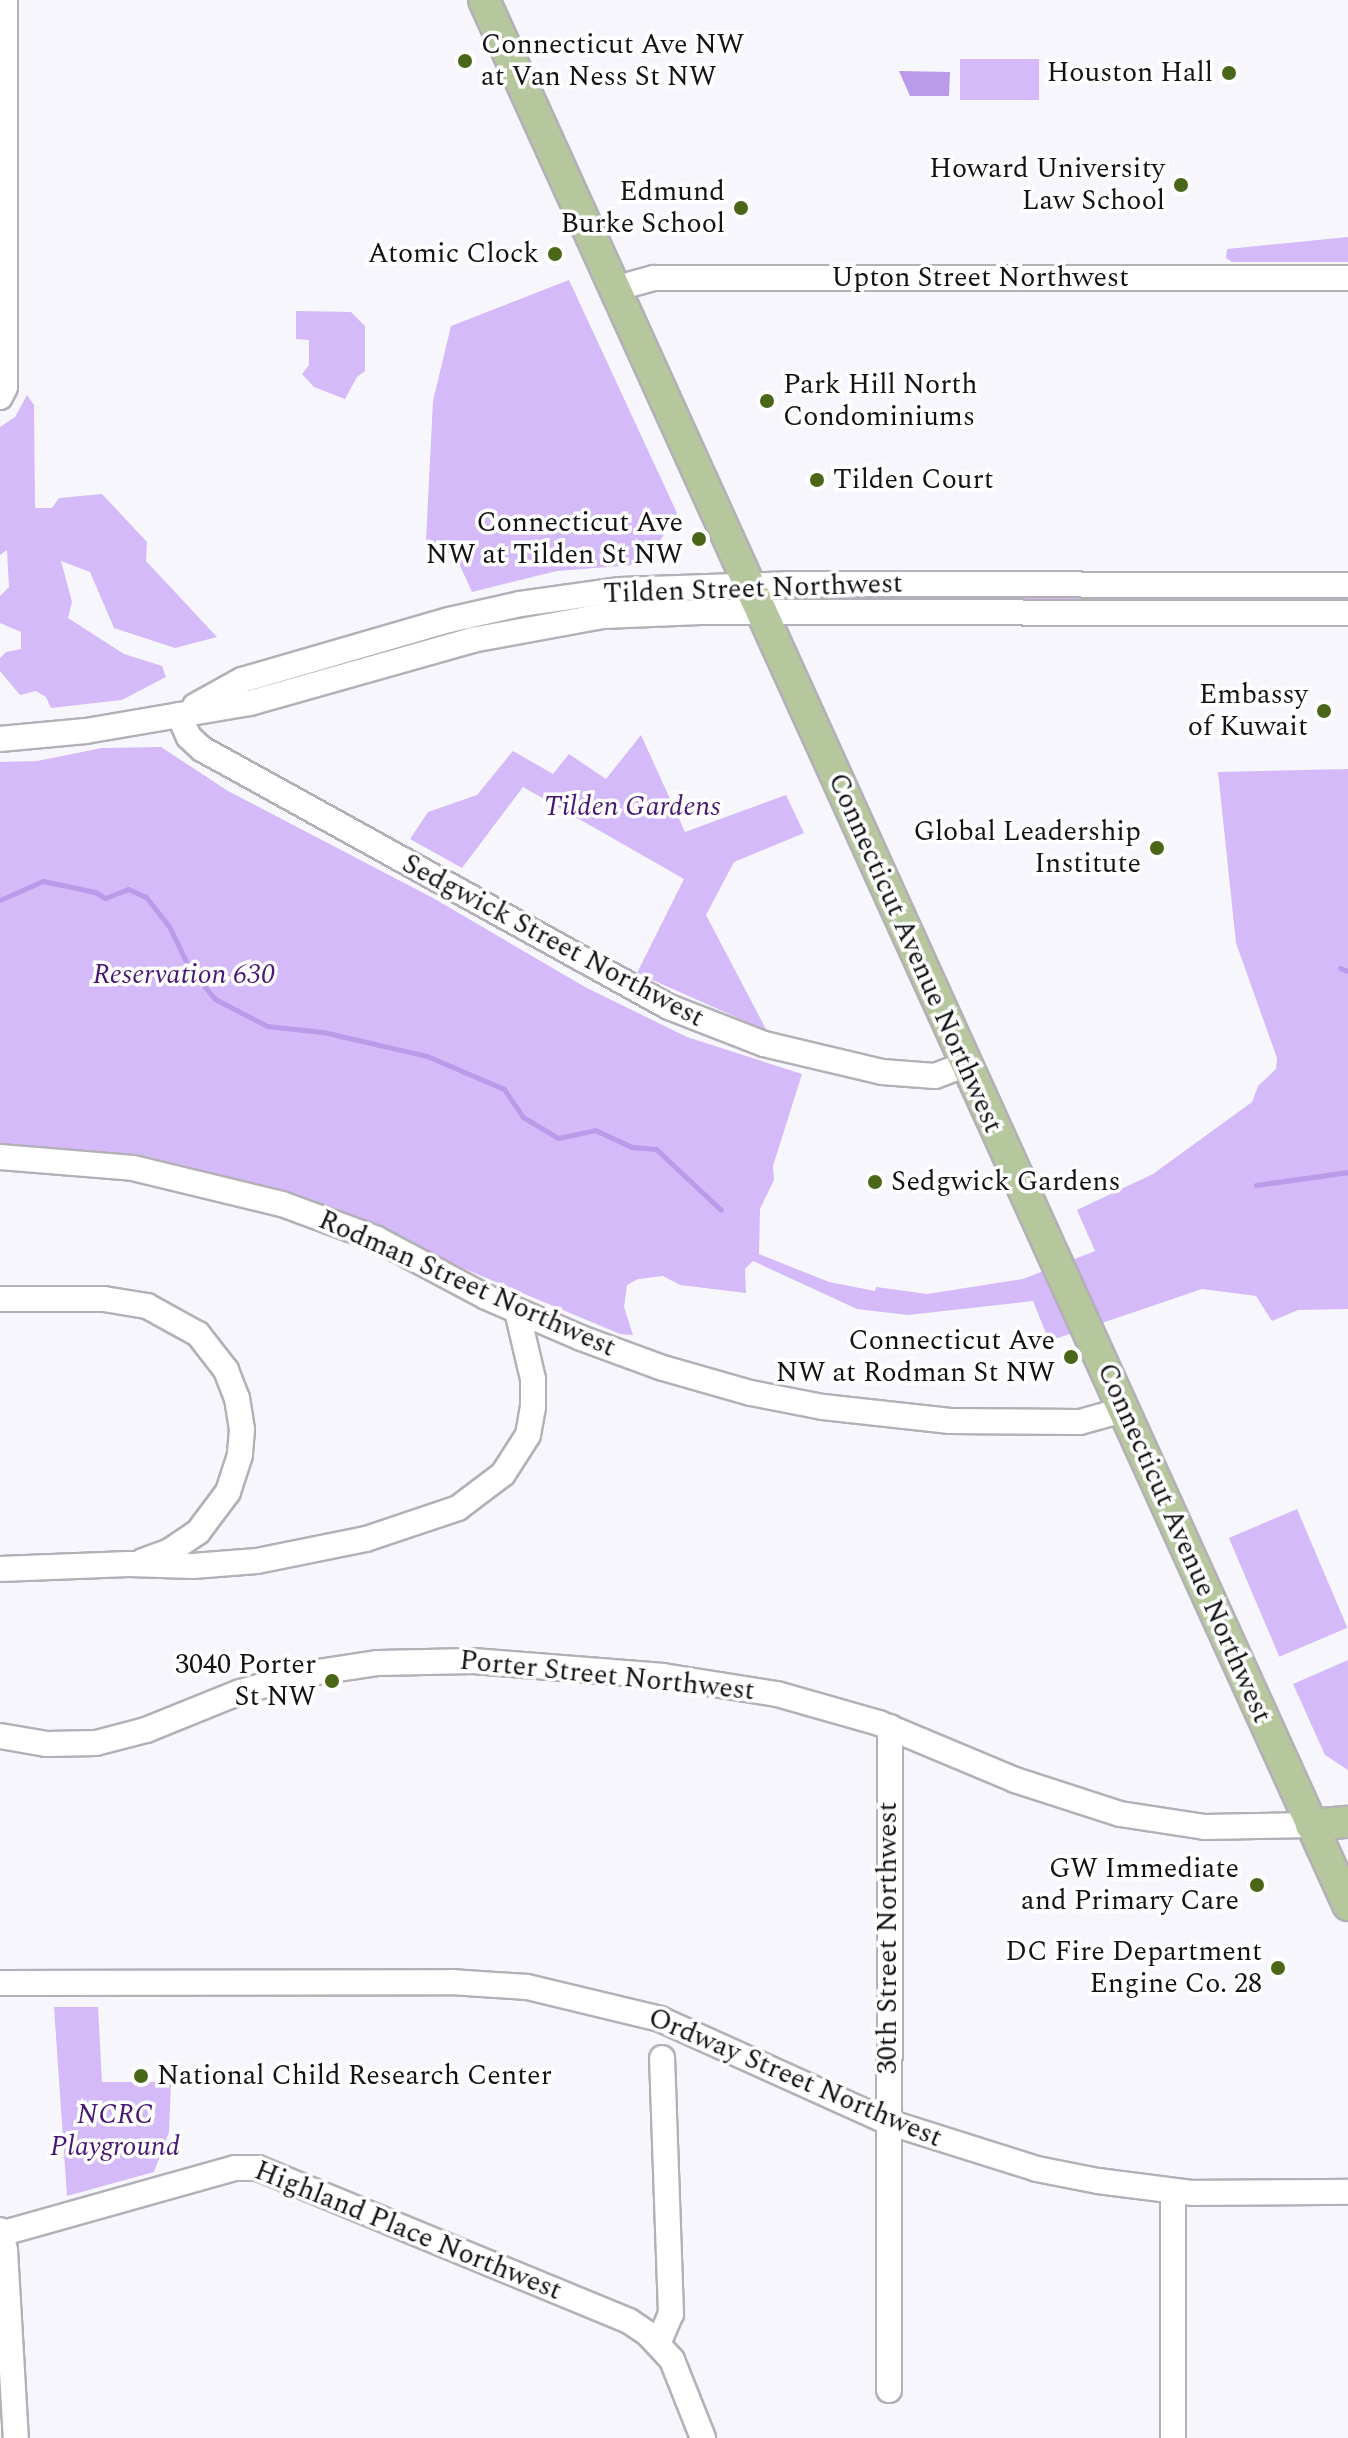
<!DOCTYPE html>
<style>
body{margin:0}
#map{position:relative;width:1348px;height:2438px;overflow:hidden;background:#f8f6fd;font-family:Spectral,serif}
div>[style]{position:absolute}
.green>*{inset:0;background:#d4baf9;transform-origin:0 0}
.water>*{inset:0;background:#bb9ae9}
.stream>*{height:5px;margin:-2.5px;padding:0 2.5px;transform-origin:2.5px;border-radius:2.5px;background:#bb9ae9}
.roads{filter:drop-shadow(2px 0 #b3b0b7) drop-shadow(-2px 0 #b3b0b7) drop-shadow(0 2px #b3b0b7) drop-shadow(0 -2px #b3b0b7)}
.minor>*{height:24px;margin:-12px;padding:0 12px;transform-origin:12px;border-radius:12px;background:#fff}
.major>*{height:30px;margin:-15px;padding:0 15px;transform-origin:15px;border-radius:15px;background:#b6c79e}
.dots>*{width:22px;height:22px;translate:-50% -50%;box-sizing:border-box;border:4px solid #fff;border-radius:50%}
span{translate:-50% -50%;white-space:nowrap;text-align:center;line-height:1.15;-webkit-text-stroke:7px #fff;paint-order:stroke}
.poi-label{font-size:28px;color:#131214}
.left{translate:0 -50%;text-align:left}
.right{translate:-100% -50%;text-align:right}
.street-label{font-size:28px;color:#131214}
.park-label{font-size:28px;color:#481874;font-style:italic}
</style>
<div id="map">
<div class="green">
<i style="left:960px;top:59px;width:79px;height:41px"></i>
<i style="clip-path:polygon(1348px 237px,1348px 262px,1232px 262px,1226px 258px,1227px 249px)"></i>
<i style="clip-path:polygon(569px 280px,677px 513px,646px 564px,557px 571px,472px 592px,456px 557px,426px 540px,433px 401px,451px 326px)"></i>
<i style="clip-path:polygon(296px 311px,351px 312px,365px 326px,365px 371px,357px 377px,345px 399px,314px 387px,302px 374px,309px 365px,309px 340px,296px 339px)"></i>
<i style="clip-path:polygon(27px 395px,34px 405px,35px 508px,52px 508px,59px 498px,102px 494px,147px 542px,146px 561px,217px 637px,175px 648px,114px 628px,90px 572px,61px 561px,72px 602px,68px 618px,124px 654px,162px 666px,166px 677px,122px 700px,51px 708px,46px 697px,36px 691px,20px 695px,0 671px,0 658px,6px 652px,21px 649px,21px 632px,0 623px,0 596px,9px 587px,7px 550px,0 555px,0 427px,15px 417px)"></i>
<i style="clip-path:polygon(1348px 593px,1348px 613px,799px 600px,803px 594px)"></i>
<i style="clip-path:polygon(641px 735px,685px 832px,786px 795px,804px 833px,734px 862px,706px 915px,767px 1031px,637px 973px,684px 879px,523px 787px,462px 868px,410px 839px,428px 812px,477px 795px,513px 751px,553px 774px,569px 754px,606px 779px)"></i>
<i style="clip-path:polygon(161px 747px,228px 791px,433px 898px,585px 987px,687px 1037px,802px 1074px,773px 1166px,774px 1180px,760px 1209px,759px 1254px,829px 1282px,875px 1291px,876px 1287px,927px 1294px,1023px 1279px,1095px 1251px,1077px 1210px,1153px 1174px,1252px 1102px,1258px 1086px,1276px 1069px,1277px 1058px,1236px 943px,1218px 772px,1348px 769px,1348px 1309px,1298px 1310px,1272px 1321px,1256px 1296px,1202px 1289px,1049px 1341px,1033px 1301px,908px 1315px,857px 1309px,753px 1261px,745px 1269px,746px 1293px,680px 1285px,663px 1276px,638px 1279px,627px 1285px,624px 1307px,633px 1335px,620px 1334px,391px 1238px,329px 1207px,287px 1194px,149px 1157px,0 1147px,0 762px,37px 761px,102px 748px)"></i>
<i style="left:1297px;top:1509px;width:129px;height:74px;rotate:67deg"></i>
<i style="clip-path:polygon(1348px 1660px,1348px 1770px,1325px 1755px,1293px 1684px)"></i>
<i style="clip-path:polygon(54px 2007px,98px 2007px,102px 2082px,171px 2082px,169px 2132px,154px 2172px,67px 2196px)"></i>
</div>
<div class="water">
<i style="clip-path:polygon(899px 71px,950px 72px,949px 96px,910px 96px)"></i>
</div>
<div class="stream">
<i style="left:0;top:900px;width:47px;rotate:-23.8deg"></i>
<i style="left:43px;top:881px;width:53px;rotate:11.9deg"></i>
<i style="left:95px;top:892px;width:12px;rotate:31deg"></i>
<i style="left:105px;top:898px;width:25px;rotate:-21deg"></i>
<i style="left:128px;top:889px;width:20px;rotate:24deg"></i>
<i style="left:146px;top:897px;width:37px;rotate:52deg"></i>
<i style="left:169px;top:926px;width:47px;rotate:64.5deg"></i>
<i style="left:189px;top:968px;width:40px;rotate:50deg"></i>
<i style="left:215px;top:999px;width:59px;rotate:27.4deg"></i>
<i style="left:267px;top:1026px;width:56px;rotate:6.1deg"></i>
<i style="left:323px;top:1032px;width:107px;rotate:13deg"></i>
<i style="left:427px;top:1056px;width:84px;rotate:23.2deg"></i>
<i style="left:504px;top:1089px;width:34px;rotate:56deg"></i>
<i style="left:523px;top:1117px;width:41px;rotate:31deg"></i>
<i style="left:558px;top:1138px;width:38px;rotate:-12deg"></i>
<i style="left:595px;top:1130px;width:41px;rotate:24.7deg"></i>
<i style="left:632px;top:1147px;width:24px;rotate:5deg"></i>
<i style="left:656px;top:1149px;width:89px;rotate:43.2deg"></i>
<i style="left:1340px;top:968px;width:9px;rotate:21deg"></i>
<i style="left:1256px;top:1185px;width:93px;rotate:-8deg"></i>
</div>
<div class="roads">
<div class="minor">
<i style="left:614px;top:289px;width:41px;rotate:-15.4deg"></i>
<i style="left:654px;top:278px;width:694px"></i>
<i style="left:0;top:397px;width:11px;rotate:-63deg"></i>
<i style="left:5px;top:387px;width:387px;rotate:-90deg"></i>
<i style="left:195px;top:706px;width:54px;rotate:-29deg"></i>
<i style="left:242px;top:680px;width:216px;rotate:-16.2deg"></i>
<i style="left:449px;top:620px;width:73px;rotate:-12.7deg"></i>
<i style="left:520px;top:604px;width:101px;rotate:-8deg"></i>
<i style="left:620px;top:590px;width:168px;rotate:-2deg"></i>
<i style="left:788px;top:584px;width:560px;rotate:0.1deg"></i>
<i style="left:179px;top:715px;width:24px;rotate:66deg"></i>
<i style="left:189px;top:737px;width:18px;rotate:43deg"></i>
<i style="left:202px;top:749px;width:534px;rotate:28.92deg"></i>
<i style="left:669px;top:1007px;width:102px;rotate:21.3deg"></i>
<i style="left:764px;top:1044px;width:121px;rotate:13.3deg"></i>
<i style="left:882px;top:1072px;width:53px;rotate:4.3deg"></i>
<i style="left:935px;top:1076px;width:33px;rotate:-21deg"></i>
<i style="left:0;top:739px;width:86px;rotate:-5.3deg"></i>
<i style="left:86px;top:731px;width:166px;rotate:-9.7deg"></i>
<i style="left:250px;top:703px;width:231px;rotate:-15.8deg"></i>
<i style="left:472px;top:640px;width:133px;rotate:-10.4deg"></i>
<i style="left:603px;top:616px;width:98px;rotate:-2.3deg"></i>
<i style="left:701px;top:612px;width:647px;rotate:0.09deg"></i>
<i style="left:0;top:1157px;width:133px;rotate:4.7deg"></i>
<i style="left:133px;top:1168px;width:153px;rotate:13.6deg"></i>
<i style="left:282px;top:1204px;width:101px;rotate:20.2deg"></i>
<i style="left:377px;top:1239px;width:123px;rotate:28deg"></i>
<i style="left:486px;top:1297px;width:103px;rotate:23.3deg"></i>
<i style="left:581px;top:1338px;width:87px;rotate:20.1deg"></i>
<i style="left:663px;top:1368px;width:91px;rotate:15.9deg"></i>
<i style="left:751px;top:1393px;width:73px;rotate:11deg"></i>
<i style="left:823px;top:1407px;width:128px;rotate:6.3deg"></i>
<i style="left:950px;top:1421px;width:130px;rotate:0.4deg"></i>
<i style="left:1080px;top:1422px;width:45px;rotate:-15.6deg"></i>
<i style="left:0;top:1299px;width:104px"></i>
<i style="left:104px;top:1299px;width:44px;rotate:9.2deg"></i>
<i style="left:147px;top:1306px;width:58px;rotate:28.8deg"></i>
<i style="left:198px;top:1334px;width:46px;rotate:52.1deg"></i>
<i style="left:226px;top:1370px;width:30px;rotate:69deg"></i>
<i style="left:237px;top:1398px;width:32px;rotate:81deg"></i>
<i style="left:242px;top:1430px;width:25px;rotate:95deg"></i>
<i style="left:240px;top:1455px;width:39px;rotate:108deg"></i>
<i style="left:228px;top:1492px;width:50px;rotate:126.9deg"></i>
<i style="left:198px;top:1532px;width:34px;rotate:146deg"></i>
<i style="left:170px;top:1551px;width:29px;rotate:160deg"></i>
<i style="left:0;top:1569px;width:129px;rotate:-2.2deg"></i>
<i style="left:129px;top:1564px;width:64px;rotate:1.8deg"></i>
<i style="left:193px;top:1566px;width:64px;rotate:-4.5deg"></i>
<i style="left:257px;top:1561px;width:111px;rotate:-11.4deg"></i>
<i style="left:366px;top:1539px;width:97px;rotate:-18.6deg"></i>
<i style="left:458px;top:1508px;width:56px;rotate:-37.1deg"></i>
<i style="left:503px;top:1474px;width:46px;rotate:-57.3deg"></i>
<i style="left:528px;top:1435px;width:28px;rotate:-80deg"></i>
<i style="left:533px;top:1407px;width:28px;rotate:-90deg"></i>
<i style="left:533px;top:1379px;width:70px;rotate:-103.2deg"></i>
<i style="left:0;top:1736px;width:48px;rotate:9.7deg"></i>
<i style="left:47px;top:1744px;width:49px;rotate:-1.2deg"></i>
<i style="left:96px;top:1743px;width:52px;rotate:-14.6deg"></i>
<i style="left:146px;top:1730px;width:101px;rotate:-22deg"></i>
<i style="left:240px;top:1692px;width:67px;rotate:-15.5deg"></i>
<i style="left:305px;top:1674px;width:74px;rotate:-8.6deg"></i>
<i style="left:378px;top:1663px;width:95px;rotate:-1.2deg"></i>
<i style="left:473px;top:1661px;width:191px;rotate:4.5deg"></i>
<i style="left:663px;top:1676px;width:115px;rotate:9deg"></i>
<i style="left:777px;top:1694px;width:106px;rotate:15.9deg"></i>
<i style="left:879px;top:1723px;width:147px;rotate:22.7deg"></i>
<i style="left:1015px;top:1780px;width:110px;rotate:17.9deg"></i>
<i style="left:1120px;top:1814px;width:86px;rotate:8.7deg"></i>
<i style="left:1205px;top:1827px;width:106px;rotate:-1.1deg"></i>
<i style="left:0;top:1983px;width:451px;rotate:-0.1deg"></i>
<i style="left:451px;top:1982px;width:76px;rotate:3.8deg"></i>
<i style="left:527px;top:1987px;width:137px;rotate:13.5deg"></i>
<i style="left:660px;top:2019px;width:250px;rotate:24.3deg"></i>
<i style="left:888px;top:2122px;width:156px;rotate:17.5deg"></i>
<i style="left:1037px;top:2169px;width:62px;rotate:11.1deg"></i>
<i style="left:1098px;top:2181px;width:96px;rotate:7.2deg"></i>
<i style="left:1193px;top:2193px;width:155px;rotate:-0.4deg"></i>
<i style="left:0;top:2230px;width:21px;rotate:76deg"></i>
<i style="left:5px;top:2250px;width:188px;rotate:86.7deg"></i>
<i style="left:0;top:2234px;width:244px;rotate:-15.7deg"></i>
<i style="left:235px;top:2168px;width:23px"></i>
<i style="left:258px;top:2168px;width:401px;rotate:22.4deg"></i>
<i style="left:629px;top:2321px;width:23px;rotate:34deg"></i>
<i style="left:648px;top:2334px;width:35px;rotate:47deg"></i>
<i style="left:672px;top:2360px;width:84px;rotate:68.3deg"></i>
<i style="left:658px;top:2344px;width:33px;rotate:-67deg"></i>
<i style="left:671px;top:2314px;width:256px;rotate:-92deg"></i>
<i style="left:889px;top:2390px;width:663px;rotate:-89.91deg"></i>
<i style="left:1173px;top:2438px;width:247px;rotate:-90deg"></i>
</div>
<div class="major">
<i style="left:484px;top:0;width:2092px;rotate:65.6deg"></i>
<i style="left:1311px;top:1825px;width:37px;rotate:-5deg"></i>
</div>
</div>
<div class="dots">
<i style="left:465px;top:61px;background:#4a6618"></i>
<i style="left:1229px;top:73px;background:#4a6618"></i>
<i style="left:1181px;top:185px;background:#4a6618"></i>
<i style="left:741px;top:208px;background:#4a6618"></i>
<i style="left:555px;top:254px;background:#4a6618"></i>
<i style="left:767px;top:401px;background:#4a6618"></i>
<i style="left:817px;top:480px;background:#4a6618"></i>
<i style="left:699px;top:539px;background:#4a6618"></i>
<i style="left:1324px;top:711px;background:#4a6618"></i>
<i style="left:1157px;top:848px;background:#4a6618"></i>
<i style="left:875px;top:1182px;background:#4a6618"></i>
<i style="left:1071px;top:1357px;background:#4a6618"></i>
<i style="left:332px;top:1681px;background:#4a6618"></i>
<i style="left:1257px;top:1885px;background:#4a6618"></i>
<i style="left:1278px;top:1968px;background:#4a6618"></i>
<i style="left:141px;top:2076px;background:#4a6618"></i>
</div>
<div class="poi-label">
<span class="left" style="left:481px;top:61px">Connecticut Ave NW<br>at Van Ness St NW</span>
<span class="right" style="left:1213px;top:73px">Houston Hall</span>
<span class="right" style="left:1165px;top:185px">Howard University<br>Law School</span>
<span class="right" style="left:725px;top:208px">Edmund<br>Burke School</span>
<span class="right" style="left:539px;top:254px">Atomic Clock</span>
<span class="left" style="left:783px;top:401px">Park Hill North<br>Condominiums</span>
<span class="left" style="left:833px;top:480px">Tilden Court</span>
<span class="right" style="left:683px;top:539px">Connecticut Ave<br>NW at Tilden St NW</span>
<span class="right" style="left:1308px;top:711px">Embassy<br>of Kuwait</span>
<span class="right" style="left:1141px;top:848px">Global Leadership<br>Institute</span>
<span class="left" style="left:891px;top:1182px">Sedgwick Gardens</span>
<span class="right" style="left:1055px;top:1357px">Connecticut Ave<br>NW at Rodman St NW</span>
<span class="right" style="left:316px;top:1681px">3040 Porter<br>St NW</span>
<span class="right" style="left:1239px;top:1885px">GW Immediate<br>and Primary Care</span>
<span class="right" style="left:1262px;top:1968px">DC Fire Department<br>Engine Co. 28</span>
<span class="left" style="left:157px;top:2076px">National Child Research Center</span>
</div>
<div class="street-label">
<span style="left:980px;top:278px">Upton Street Northwest</span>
<span style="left:753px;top:589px;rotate:-2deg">Tilden Street Northwest</span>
<span style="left:553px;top:941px;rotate:28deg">Sedgwick Street Northwest</span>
<span style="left:915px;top:953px;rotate:66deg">Connecticut Avenue Northwest</span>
<span style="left:467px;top:1284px;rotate:24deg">Rodman Street Northwest</span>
<span style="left:1184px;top:1543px;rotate:66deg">Connecticut Avenue Northwest</span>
<span style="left:607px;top:1676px;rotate:6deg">Porter Street Northwest</span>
<span style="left:888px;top:1938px;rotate:-90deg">30th Street Northwest</span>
<span style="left:795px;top:2078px;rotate:23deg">Ordway Street Northwest</span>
<span style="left:408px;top:2231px;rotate:22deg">Highland Place Northwest</span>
</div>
<div class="park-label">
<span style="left:632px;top:807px">Tilden Gardens</span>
<span style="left:184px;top:975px">Reservation 630</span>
<span style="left:115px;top:2131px">NCRC<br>Playground</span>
</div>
</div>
